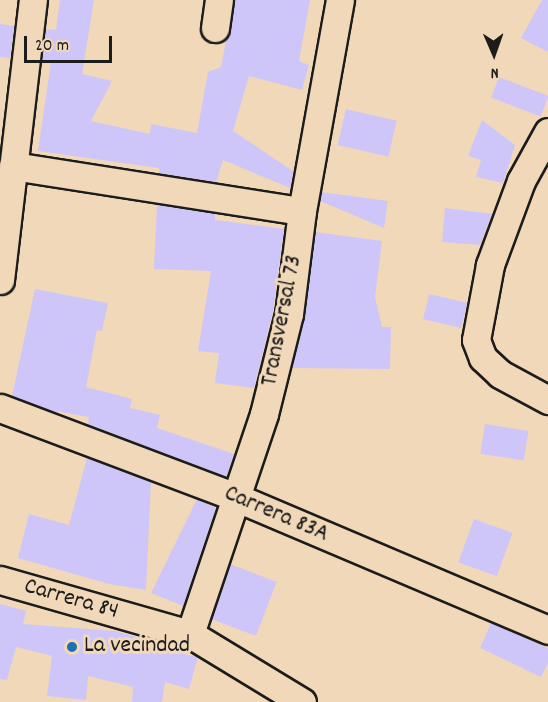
<!DOCTYPE html>
<style>
body{margin:0}
#map{position:relative;width:548px;height:702px;overflow:hidden;background:#f1d8b8;font-family:Dekko,sans-serif}
div>[style]{position:absolute}
.building>*{inset:0;background:#cec6f8;transform-origin:0 0}
.roads{filter:drop-shadow(2px 0 #1c1c1c) drop-shadow(-2px 0 #1c1c1c) drop-shadow(0 2px #1c1c1c) drop-shadow(0 -2px #1c1c1c)}
.minor>*{height:27px;margin:-13.5px;padding:0 13.5px;transform-origin:13.5px;border-radius:13.5px;background:#f1d8b8}
.dots>*{width:16px;height:16px;translate:-50% -50%;box-sizing:border-box;border:3px solid #f1d8b8;border-radius:50%}
span{translate:-50% -50%;white-space:nowrap;text-align:center;line-height:1.15;-webkit-text-stroke:6px #f1d8b8;paint-order:stroke}
.street-label{font-size:24px;color:#1c1c1c}
.poi-label{font-size:24px;color:#1c1c1c}
.left{translate:0 -50%;text-align:left}
.north{position:absolute;left:464px;top:24px;width:60px;height:60px;-webkit-text-stroke:4px #f1d8b8;paint-order:stroke;rotate:178deg;font-size:16px;font-weight:700;line-height:24px;text-align:center;color:#1c1c1c}
.north::after{content:'';display:block;margin:auto;width:21px;height:27px;background:#1c1c1c;clip-path:polygon(50% 0,100% 100%,50% 72%,0 100%)}
.scale{position:absolute;left:24px;top:36px;width:88px;height:27px;box-sizing:border-box;border:3px solid #1c1c1c;border-top:0;padding-left:8px;font-size:18px;line-height:21px;white-space:nowrap;color:#1c1c1c;-webkit-text-stroke:4px #f1d8b8;paint-order:stroke}
</style>
<div id="map">
<div class="building">
<i style="clip-path:polygon(60px 0,94px 0,82px 74px,112px 81px,91px 121px,150px 134px,151px 124px,197px 133px,208px 72px,221px 67px,234px 0,310px 0,299px 61px,309px 65px,302px 90px,249px 76px,233px 131px,293px 171px,290px 188px,223px 160px,216px 182px,159px 173px,159px 168px,38px 151px,51px 62px,42px 61px,45px 29px,56px 30px)"></i>
<i style="clip-path:polygon(542px 0,548px 0,548px 52px,521px 38px)"></i>
<i style="clip-path:polygon(0 24px,14px 26px,10px 58px,0 57px)"></i>
<i style="left:499px;top:77px;width:53px;height:22px;rotate:21deg"></i>
<i style="left:346px;top:109px;width:52px;height:37px;rotate:13deg"></i>
<i style="clip-path:polygon(482px 120px,515px 145px,503px 183px,476px 177px,481px 160px,468px 156px)"></i>
<i style="clip-path:polygon(321px 192px,388px 201px,384px 228px,320px 201px)"></i>
<i style="clip-path:polygon(157px 204px,215px 213px,215px 220px,284px 229px,273px 311px,254px 388px,215px 383px,219px 353px,198px 351px,211px 271px,154px 269px)"></i>
<i style="clip-path:polygon(445px 208px,492px 214px,480px 245px,442px 242px)"></i>
<i style="clip-path:polygon(315px 232px,382px 241px,375px 297px,382px 327px,391px 327px,390px 369px,292px 368px,305px 316px)"></i>
<i style="clip-path:polygon(35px 289px,108px 303px,102px 331px,97px 330px,86px 387px,132px 399px,130px 408px,160px 415px,157px 428px,234px 454px,226px 477px,88px 424px,89px 417px,49px 410px,12px 396px)"></i>
<i style="left:429px;top:294px;width:39px;height:26px;rotate:13deg"></i>
<i style="left:485px;top:424px;width:44px;height:30px;rotate:9deg"></i>
<i style="clip-path:polygon(87px 458px,151px 482px,146px 590px,109px 584px,18px 558px,29px 514px,69px 525px)"></i>
<i style="clip-path:polygon(197px 499px,216px 508px,183px 606px,151px 593px)"></i>
<i style="left:474px;top:519px;width:41px;height:46px;rotate:20deg"></i>
<i style="left:230px;top:564px;width:50px;height:58px;rotate:21deg"></i>
<i style="clip-path:polygon(0 604px,26px 611px,23px 624px,115px 631px,141px 638px,139px 645px,198px 657px,189px 689px,165px 682px,162px 702px,132px 702px,133px 687px,88px 676px,86px 700px,47px 696px,52px 656px,16px 647px,7px 680px,0 679px)"></i>
<i style="clip-path:polygon(491px 623px,548px 648px,548px 663px,541px 677px,480px 648px)"></i>
</div>
<div class="roads">
<div class="minor">
<i style="left:215px;top:28px;width:28px;rotate:-82deg"></i>
<i style="left:548px;top:132px;width:56px;rotate:118.9deg"></i>
<i style="left:521px;top:181px;width:90px;rotate:110.3deg"></i>
<i style="left:490px;top:265px;width:76px;rotate:100.6deg"></i>
<i style="left:476px;top:340px;width:19px;rotate:69deg"></i>
<i style="left:483px;top:358px;width:23px;rotate:43deg"></i>
<i style="left:500px;top:374px;width:55px;rotate:28.4deg"></i>
<i style="left:13px;top:166px;width:292px;rotate:8.9deg"></i>
<i style="left:0;top:280px;width:282px;rotate:-83.3deg"></i>
<i style="left:0;top:408px;width:251px;rotate:20.7deg"></i>
<i style="left:235px;top:497px;width:340px;rotate:23deg"></i>
<i style="left:0;top:580px;width:198px;rotate:15.9deg"></i>
<i style="left:190px;top:634px;width:131px;rotate:31.3deg"></i>
<i style="left:190px;top:634px;width:232px;rotate:-71.4deg"></i>
<i style="left:264px;top:414px;width:103px;rotate:-76deg"></i>
<i style="left:289px;top:314px;width:104px;rotate:-82.8deg"></i>
<i style="left:302px;top:211px;width:214px;rotate:-79.8deg"></i>
</div>
</div>
<div class="dots">
<i style="left:72px;top:647px;background:#1f6fb2"></i>
</div>
<div class="street-label">
<span style="left:283px;top:321px;rotate:-79deg">Transversal 73</span>
<span style="left:276px;top:515px;rotate:23deg">Carrera 83A</span>
<span style="left:71px;top:600px;rotate:16deg">Carrera 84</span>
</div>
<div class="poi-label">
<span class="left" style="left:84px;top:647px">La vecindad</span>
</div>
<div class="north">N</div>
<div class="scale">20 m</div>
</div>
